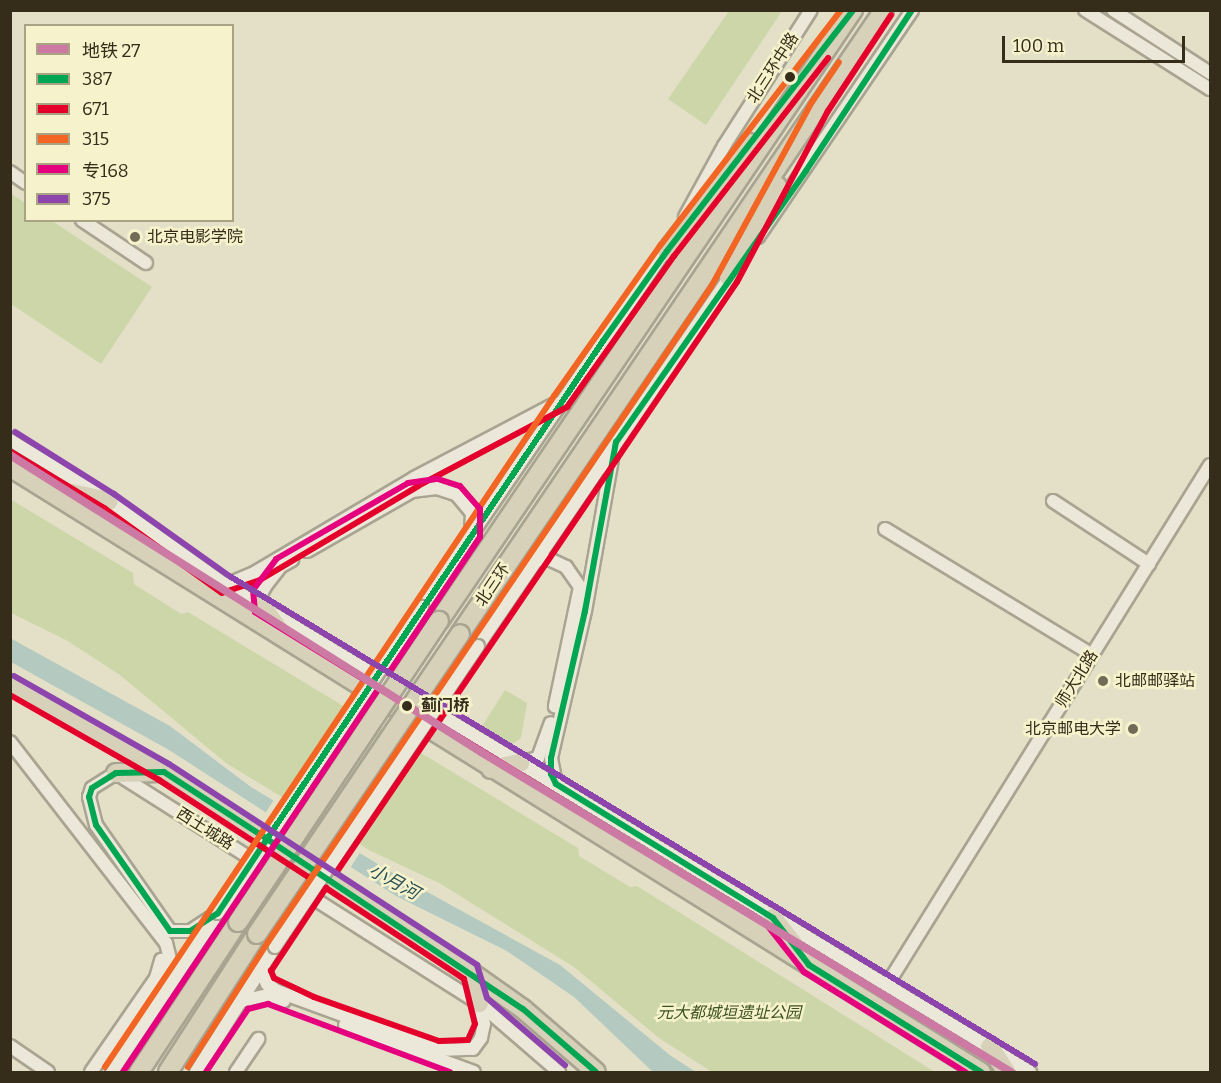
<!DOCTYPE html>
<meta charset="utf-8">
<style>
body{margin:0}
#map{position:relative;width:1221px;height:1083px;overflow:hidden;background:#e3e0c7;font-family:Bitter,"Noto Sans SC",serif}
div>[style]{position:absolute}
.green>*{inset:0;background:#ccd6a8}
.water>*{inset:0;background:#b4cac0}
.pier>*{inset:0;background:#e3e0c7;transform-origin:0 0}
.roads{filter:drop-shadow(2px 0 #a8a491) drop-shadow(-2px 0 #a8a491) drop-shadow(0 2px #a8a491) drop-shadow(0 -2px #a8a491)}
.minor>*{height:12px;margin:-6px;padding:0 6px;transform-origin:6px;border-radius:6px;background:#ebe8d9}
.highway>*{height:18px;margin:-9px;padding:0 9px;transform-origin:9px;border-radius:9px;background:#d6d1b8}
.bridges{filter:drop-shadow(2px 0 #a8a491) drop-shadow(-2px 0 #a8a491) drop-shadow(0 2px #a8a491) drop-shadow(0 -2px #a8a491)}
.minor-bridge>*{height:12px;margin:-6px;padding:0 6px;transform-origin:6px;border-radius:6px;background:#ebe8d9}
.highway-bridge>*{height:18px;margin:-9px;padding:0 9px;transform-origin:9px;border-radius:9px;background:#d6d1b8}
.bus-1>*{height:6px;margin:-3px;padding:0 3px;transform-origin:3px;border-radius:3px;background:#00a651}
.bus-2>*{height:6px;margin:-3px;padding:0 3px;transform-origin:3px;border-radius:3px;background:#e4002b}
.bus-3>*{height:6px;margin:-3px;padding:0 3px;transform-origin:3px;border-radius:3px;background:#f26522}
.bus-4>*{height:6px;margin:-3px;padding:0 3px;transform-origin:3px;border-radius:3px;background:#e5007d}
.bus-5>*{height:6px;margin:-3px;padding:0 3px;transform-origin:3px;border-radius:3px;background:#8e44ad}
.metro-1>*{height:8px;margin:-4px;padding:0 4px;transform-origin:4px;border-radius:4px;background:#cc79a3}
.dots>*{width:16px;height:16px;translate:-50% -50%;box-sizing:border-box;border:3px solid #f6f2cb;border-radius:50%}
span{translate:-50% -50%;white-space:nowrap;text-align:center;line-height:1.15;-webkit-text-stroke:5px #f6f2cb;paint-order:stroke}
.street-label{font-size:16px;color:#352c1a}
.poi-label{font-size:16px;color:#352c1a}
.left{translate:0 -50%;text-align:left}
.right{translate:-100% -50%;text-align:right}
.stop-label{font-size:16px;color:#352c1a;font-weight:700}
.park-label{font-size:16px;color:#3c5220;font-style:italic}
.water-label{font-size:18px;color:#295056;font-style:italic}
.frame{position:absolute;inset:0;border:12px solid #352c1a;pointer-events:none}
.legend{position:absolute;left:24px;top:24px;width:210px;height:198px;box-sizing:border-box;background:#f6f2cb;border:2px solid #a9a384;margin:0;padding:8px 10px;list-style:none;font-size:18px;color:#352c1a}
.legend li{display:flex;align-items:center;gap:12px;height:30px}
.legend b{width:30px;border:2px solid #a9a384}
.scale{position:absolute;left:1002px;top:36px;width:183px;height:27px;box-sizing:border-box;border:3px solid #352c1a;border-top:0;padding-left:8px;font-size:18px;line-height:21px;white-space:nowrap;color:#352c1a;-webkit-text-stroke:4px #f6f2cb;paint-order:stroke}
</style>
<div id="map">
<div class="green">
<i style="clip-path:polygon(729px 11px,782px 11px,706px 125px,668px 99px)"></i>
<i style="clip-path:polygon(10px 193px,25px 203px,26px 220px,52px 221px,152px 287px,101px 364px,11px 304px)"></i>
<i style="clip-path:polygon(10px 499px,133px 573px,134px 584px,181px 614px,188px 612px,578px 848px,579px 856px,630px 887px,637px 886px,935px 1072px,712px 1072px,659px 1038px,574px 967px,441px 884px,369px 850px,226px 763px,120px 675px,66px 640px,11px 613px)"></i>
<i style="clip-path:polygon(505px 690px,527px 703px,521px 738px,509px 746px,481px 728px)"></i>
</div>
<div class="water">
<i style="clip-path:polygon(10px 638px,170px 726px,251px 787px,391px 872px,560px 965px,671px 1056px,696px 1072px,653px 1072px,574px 997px,507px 951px,396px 896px,169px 750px,11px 662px)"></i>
</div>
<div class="pier">
<i style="left:275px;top:798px;width:101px;height:19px;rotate:32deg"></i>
</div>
<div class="roads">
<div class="minor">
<i style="left:1085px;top:10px;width:148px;rotate:32.3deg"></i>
<i style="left:1113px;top:10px;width:116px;rotate:33deg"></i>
<i style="left:10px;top:172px;width:19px;rotate:35deg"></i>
<i style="left:685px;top:217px;width:81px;rotate:-61.2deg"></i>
<i style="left:724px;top:146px;width:161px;rotate:-57.4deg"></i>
<i style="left:82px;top:220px;width:77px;rotate:33.9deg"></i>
<i style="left:758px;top:237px;width:274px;rotate:-55.8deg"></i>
<i style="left:10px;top:440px;width:116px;rotate:31.6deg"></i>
<i style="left:109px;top:501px;width:144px;rotate:35.7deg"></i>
<i style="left:226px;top:585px;width:940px;rotate:31.2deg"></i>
<i style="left:1053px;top:501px;width:115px;rotate:33.3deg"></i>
<i style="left:885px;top:529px;width:242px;rotate:31.3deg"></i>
<i style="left:307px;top:551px;width:121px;rotate:-29.7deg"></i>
<i style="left:412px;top:491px;width:25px;rotate:-7deg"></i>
<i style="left:437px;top:488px;width:20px;rotate:18deg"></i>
<i style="left:456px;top:494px;width:25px;rotate:50deg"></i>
<i style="left:472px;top:513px;width:20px;rotate:93deg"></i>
<i style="left:535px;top:560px;width:16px"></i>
<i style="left:551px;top:560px;width:17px;rotate:25deg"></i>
<i style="left:566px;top:567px;width:24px;rotate:55deg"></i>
<i style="left:580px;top:587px;width:122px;rotate:101.9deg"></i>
<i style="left:226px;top:585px;width:33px;rotate:-23deg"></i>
<i style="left:256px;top:572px;width:184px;rotate:-30.7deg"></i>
<i style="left:414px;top:478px;width:161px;rotate:-27.7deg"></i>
<i style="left:261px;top:605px;width:7px;rotate:-106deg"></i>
<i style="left:259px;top:598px;width:15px;rotate:-62deg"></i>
<i style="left:266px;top:585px;width:24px;rotate:-52deg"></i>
<i style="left:281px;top:566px;width:13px;rotate:-29deg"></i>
<i style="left:422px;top:607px;width:438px;rotate:-55.7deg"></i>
<i style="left:478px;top:646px;width:451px;rotate:-55.7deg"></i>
<i style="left:10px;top:742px;width:254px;rotate:52.2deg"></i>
<i style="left:166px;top:943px;width:16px;rotate:76deg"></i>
<i style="left:170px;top:959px;width:34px;rotate:98deg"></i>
<i style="left:520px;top:763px;width:19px;rotate:-16deg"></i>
<i style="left:538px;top:758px;width:37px;rotate:-70deg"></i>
<i style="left:556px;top:784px;width:26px;rotate:-101deg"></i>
<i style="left:551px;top:758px;width:151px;rotate:-77deg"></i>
<i style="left:585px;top:611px;width:166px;rotate:-79.9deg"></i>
<i style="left:218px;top:913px;width:33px;rotate:147deg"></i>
<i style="left:190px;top:931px;width:20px;rotate:180deg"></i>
<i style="left:170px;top:931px;width:129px;rotate:-124.9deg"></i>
<i style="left:96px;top:825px;width:29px;rotate:-104deg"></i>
<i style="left:89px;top:797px;width:9px;rotate:-72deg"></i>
<i style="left:92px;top:788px;width:28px;rotate:-32deg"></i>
<i style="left:116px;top:773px;width:430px;rotate:32.4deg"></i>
<i style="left:479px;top:1003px;width:106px;rotate:40.8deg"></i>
<i style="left:261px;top:970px;width:15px;rotate:67deg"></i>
<i style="left:267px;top:984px;width:12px;rotate:35deg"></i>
<i style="left:277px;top:991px;width:171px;rotate:20.1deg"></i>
<i style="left:438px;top:1050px;width:35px;rotate:-2deg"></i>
<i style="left:473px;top:1049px;width:14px;rotate:-54deg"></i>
<i style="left:481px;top:1038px;width:14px;rotate:-78deg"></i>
<i style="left:484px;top:1024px;width:22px;rotate:-103deg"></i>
<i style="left:887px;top:985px;width:612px;rotate:-58.15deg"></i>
<i style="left:242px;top:1001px;width:28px;rotate:-13deg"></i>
<i style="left:269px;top:995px;width:16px;rotate:22deg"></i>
<i style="left:345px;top:1025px;width:137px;rotate:20deg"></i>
<i style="left:10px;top:1046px;width:46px;rotate:34.4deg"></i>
<i style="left:91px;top:1072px;width:114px;rotate:-55.3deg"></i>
<i style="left:156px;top:978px;width:19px;rotate:-74deg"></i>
<i style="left:112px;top:1072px;width:184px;rotate:-56.3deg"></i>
<i style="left:196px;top:1072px;width:148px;rotate:-57.7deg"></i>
<i style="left:236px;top:1072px;width:40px;rotate:-56deg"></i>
</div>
<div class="highway">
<i style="left:667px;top:251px;width:136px;rotate:-52.5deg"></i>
<i style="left:729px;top:277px;width:103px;rotate:-62.2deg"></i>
<i style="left:10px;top:467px;width:1144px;rotate:31.93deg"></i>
<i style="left:58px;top:490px;width:52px;rotate:12.2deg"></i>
<i style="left:261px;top:605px;width:32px;rotate:54deg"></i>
<i style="left:439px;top:621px;width:738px;rotate:-55.88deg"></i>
<i style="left:460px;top:634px;width:754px;rotate:-55.8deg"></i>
<i style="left:10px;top:684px;width:177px;rotate:29.7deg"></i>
<i style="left:164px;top:772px;width:368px;rotate:33.1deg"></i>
<i style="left:472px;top:973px;width:62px;rotate:35.2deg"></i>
<i style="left:523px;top:1009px;width:96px;rotate:40.8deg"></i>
<i style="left:491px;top:769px;width:30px;rotate:-12deg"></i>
<i style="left:116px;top:773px;width:46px;rotate:-1.2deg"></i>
<i style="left:773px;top:918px;width:48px;rotate:51.7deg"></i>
<i style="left:472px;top:973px;width:31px;rotate:77deg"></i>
<i style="left:990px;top:1047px;width:30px;rotate:57deg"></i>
<i style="left:139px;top:1072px;width:180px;rotate:-56.6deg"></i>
<i style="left:168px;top:1072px;width:164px;rotate:-57.2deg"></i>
</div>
</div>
<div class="bridges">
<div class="minor-bridge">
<i style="left:218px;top:913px;width:368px;rotate:-56.3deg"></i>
<i style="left:275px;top:947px;width:363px;rotate:-56deg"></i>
</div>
<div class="highway-bridge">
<i style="left:238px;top:922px;width:362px;rotate:-56.3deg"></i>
<i style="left:257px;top:934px;width:362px;rotate:-55.9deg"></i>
</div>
</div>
<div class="bus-1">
<i style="left:912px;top:10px;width:193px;rotate:123.4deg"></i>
<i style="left:806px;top:171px;width:331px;rotate:125deg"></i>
<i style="left:616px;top:442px;width:172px;rotate:100.4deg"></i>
<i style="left:585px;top:611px;width:151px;rotate:103deg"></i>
<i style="left:551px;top:758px;width:16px;rotate:90deg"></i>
<i style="left:551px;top:774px;width:11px;rotate:63deg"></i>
<i style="left:556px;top:784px;width:255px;rotate:31.7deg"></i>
<i style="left:773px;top:918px;width:59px;rotate:52.5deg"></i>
<i style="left:809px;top:965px;width:203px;rotate:31.9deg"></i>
<i style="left:164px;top:772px;width:123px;rotate:33deg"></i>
<i style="left:267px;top:839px;width:89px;rotate:123.5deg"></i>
<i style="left:218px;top:913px;width:33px;rotate:147deg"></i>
<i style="left:190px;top:931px;width:20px;rotate:180deg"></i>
<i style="left:170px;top:931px;width:129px;rotate:-124.9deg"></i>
<i style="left:96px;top:825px;width:29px;rotate:-104deg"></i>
<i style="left:89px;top:797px;width:9px;rotate:-72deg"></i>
<i style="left:92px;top:788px;width:28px;rotate:-32deg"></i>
<i style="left:116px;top:773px;width:48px;rotate:-1.2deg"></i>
<i style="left:267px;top:839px;width:307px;rotate:33.6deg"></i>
<i style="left:523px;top:1009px;width:96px;rotate:40.8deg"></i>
<i style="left:267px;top:839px;width:601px;rotate:-55.99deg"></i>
<i style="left:603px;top:341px;width:110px;rotate:-54.6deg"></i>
<i style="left:667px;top:251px;width:304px;rotate:-52.3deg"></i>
</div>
<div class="bus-2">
<i style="left:10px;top:451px;width:110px;rotate:31.2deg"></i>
<i style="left:104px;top:508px;width:145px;rotate:35.8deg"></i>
<i style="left:222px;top:593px;width:40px;rotate:-18.9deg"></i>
<i style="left:260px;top:580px;width:184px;rotate:-30.7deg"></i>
<i style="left:418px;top:486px;width:169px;rotate:-27.9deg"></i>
<i style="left:567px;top:407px;width:185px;rotate:-54.7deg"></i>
<i style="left:674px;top:256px;width:251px;rotate:-52.1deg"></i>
<i style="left:10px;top:695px;width:172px;rotate:29.7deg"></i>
<i style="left:159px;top:780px;width:180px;rotate:33deg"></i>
<i style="left:336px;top:873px;width:714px;rotate:-55.84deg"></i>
<i style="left:737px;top:282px;width:194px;rotate:-62deg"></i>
<i style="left:828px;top:111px;width:115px;rotate:-56.7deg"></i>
<i style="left:326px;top:888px;width:165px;rotate:33.4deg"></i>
<i style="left:464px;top:979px;width:46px;rotate:76.3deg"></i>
<i style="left:475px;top:1024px;width:17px;rotate:114deg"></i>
<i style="left:468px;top:1040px;width:29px;rotate:178deg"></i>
<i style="left:439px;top:1041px;width:133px;rotate:-160.6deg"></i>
<i style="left:314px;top:997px;width:44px;rotate:-154.6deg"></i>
<i style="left:274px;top:978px;width:8px;rotate:-113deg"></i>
<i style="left:271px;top:971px;width:100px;rotate:-56.5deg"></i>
</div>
<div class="bus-3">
<i style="left:105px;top:1067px;width:807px;rotate:-56.21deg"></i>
<i style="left:554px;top:396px;width:184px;rotate:-54.8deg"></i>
<i style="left:660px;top:246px;width:297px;rotate:-52.5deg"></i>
<i style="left:188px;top:1067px;width:148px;rotate:-57.4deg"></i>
<i style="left:268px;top:942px;width:791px;rotate:-55.93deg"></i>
<i style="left:711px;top:287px;width:211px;rotate:-61.4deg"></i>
<i style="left:812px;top:102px;width:48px;rotate:-56deg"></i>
</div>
<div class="bus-4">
<i style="left:363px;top:679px;width:127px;rotate:-148.2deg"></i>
<i style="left:255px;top:612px;width:22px;rotate:-95deg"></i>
<i style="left:253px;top:590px;width:39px;rotate:-53deg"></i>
<i style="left:276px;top:559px;width:152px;rotate:-29.9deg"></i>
<i style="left:408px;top:483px;width:30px;rotate:-8deg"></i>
<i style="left:438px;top:479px;width:23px;rotate:18deg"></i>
<i style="left:460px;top:486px;width:30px;rotate:49deg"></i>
<i style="left:480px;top:509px;width:28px;rotate:90deg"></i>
<i style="left:480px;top:537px;width:164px;rotate:123.8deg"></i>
<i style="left:123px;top:1072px;width:462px;rotate:-56.3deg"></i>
<i style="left:379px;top:688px;width:455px;rotate:31.4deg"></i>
<i style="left:767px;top:925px;width:60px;rotate:51.8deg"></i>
<i style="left:804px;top:972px;width:190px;rotate:31.8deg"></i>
<i style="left:206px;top:1072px;width:76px;rotate:-56.3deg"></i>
<i style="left:248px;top:1009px;width:21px;rotate:-14deg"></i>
<i style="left:268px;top:1004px;width:194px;rotate:20.5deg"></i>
</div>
<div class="bus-5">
<i style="left:15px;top:432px;width:117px;rotate:32.1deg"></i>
<i style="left:114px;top:494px;width:143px;rotate:35.4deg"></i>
<i style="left:231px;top:577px;width:940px;rotate:31.2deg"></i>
<i style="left:14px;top:676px;width:178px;rotate:29.6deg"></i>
<i style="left:169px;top:764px;width:368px;rotate:33.1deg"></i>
<i style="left:477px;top:965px;width:34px;rotate:73deg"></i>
<i style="left:487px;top:998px;width:103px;rotate:40.7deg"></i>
</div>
<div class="metro-1">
<i style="left:10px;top:455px;width:557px;rotate:32.23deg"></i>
<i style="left:481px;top:752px;width:619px;rotate:31.12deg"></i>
</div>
<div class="dots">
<i style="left:790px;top:77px;background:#352c1a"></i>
<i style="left:135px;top:237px;background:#726b57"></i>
<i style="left:1103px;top:681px;background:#726b57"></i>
<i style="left:407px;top:706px;background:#352c1a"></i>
<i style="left:1133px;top:729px;background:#726b57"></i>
</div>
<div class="street-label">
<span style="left:773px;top:68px;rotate:-57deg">北三环中路</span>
<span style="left:493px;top:585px;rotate:-56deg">北三环</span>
<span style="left:1077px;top:679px;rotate:-58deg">师大北路</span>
<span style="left:205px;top:829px;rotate:32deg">西土城路</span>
</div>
<div class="poi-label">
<span class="left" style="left:147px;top:237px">北京电影学院</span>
<span class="left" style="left:1115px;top:681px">北邮邮驿站</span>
<span class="right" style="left:1121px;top:729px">北京邮电大学</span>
</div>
<div class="stop-label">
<span class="left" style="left:421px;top:706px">蓟门桥</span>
</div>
<div class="park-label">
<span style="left:729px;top:1013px">元大都城垣遗址公园</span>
</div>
<div class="water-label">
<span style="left:394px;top:882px;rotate:29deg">小月河</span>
</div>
<div class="frame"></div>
<ul class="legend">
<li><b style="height:8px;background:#cc79a3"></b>地铁 27</li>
<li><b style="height:8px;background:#00a651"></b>387</li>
<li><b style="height:8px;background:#e4002b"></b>671</li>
<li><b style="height:8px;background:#f26522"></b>315</li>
<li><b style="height:8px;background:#e5007d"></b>专168</li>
<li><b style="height:8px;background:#8e44ad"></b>375</li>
</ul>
<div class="scale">100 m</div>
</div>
